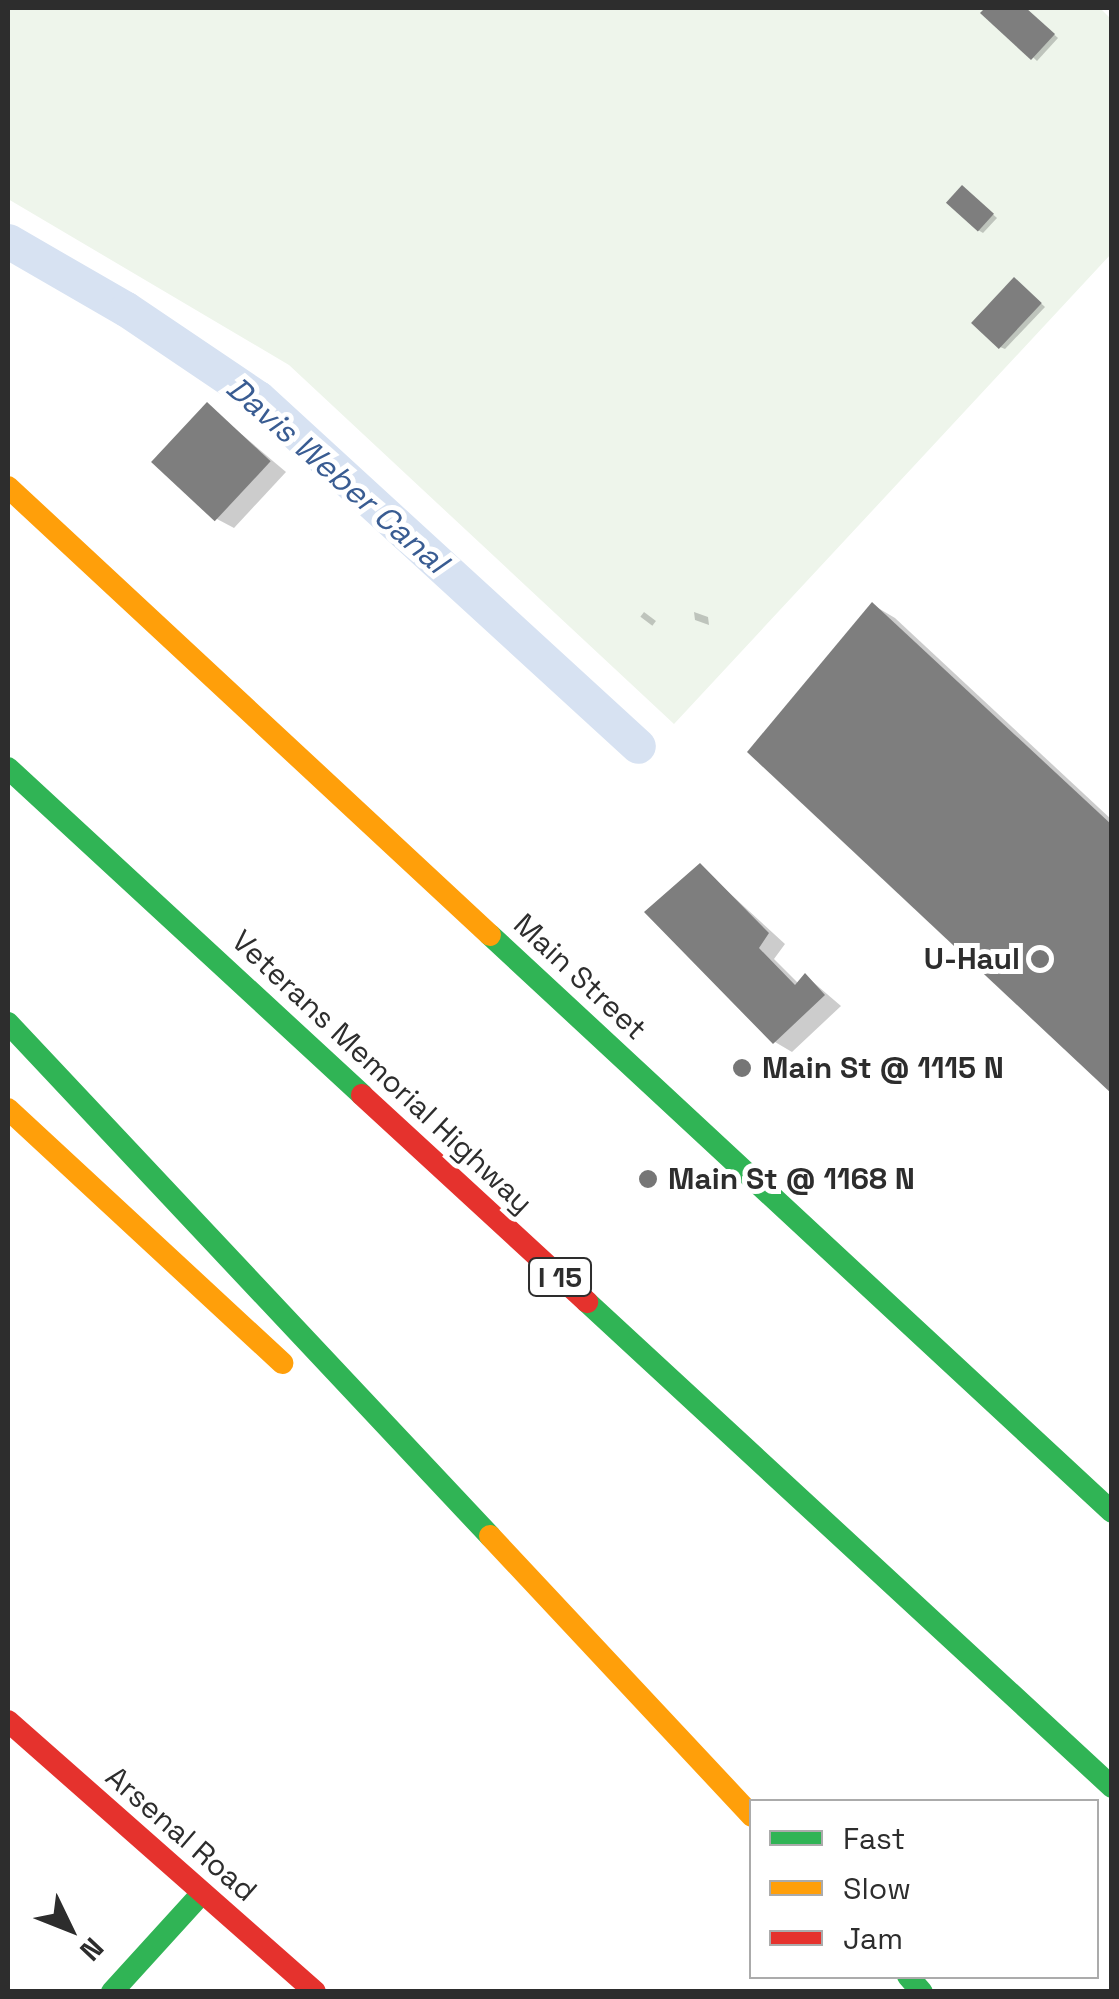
<!DOCTYPE html>
<style>
body{margin:0}
#map{position:relative;width:1119px;height:1999px;overflow:hidden;background:#fff;font-family:"Space Grotesk",sans-serif}
div>[style]{position:absolute}
.green>*{inset:0;background:#eef5eb}
.shadow>*{inset:0;background:#0003;transform-origin:0 0}
.canal>*{height:35px;margin:-17.5px;padding:0 17.5px;transform-origin:17.5px;border-radius:17.5px;background:#d7e2f2}
.building>*{inset:0;background:#7e7e7e;transform-origin:0 0}
.fast>*{height:22px;margin:-11px;padding:0 11px;transform-origin:11px;border-radius:11px;background:#30b455}
.slow>*{height:22px;margin:-11px;padding:0 11px;transform-origin:11px;border-radius:11px;background:#ff9f0a}
.jam>*{height:22px;margin:-11px;padding:0 11px;transform-origin:11px;border-radius:11px;background:#e5322d}
.dots>*{width:28px;height:28px;translate:-50% -50%;box-sizing:border-box;border:5px solid #fff;border-radius:50%}
span{translate:-50% -50%;white-space:nowrap;text-align:center;line-height:1.15;-webkit-text-stroke:10px #fff;paint-order:stroke}
.shield-label span{padding:2px 8px;background:#fff;border:2px solid;border-radius:8px;-webkit-text-stroke-width:0}
.shield-label{font-size:28px;color:#2d2d2d;font-weight:700}
.poi-label{font-size:30px;color:#2d2d2d;font-weight:700}
.right{translate:-100% -50%;text-align:right}
.left{translate:0 -50%;text-align:left}
.street-label{font-size:30px;color:#2d2d2d}
.water-label{font-size:32px;color:#395c92;font-style:italic}
.frame{position:absolute;inset:0;border:10px solid #2d2d2d;pointer-events:none}
.legend{position:absolute;left:749px;top:1799px;width:350px;height:180px;box-sizing:border-box;background:#fff;border:2px solid #ababab;margin:0;padding:12px 18px;list-style:none;font-size:30px;color:#2d2d2d}
.legend li{display:flex;align-items:center;gap:20px;height:50px}
.legend b{width:50px;border:2px solid #ababab}
.north{position:absolute;left:20px;top:1879px;width:100px;height:100px;-webkit-text-stroke:8px #fff;paint-order:stroke;rotate:133deg;font-size:28px;font-weight:700;line-height:40px;text-align:center;color:#2d2d2d}
.north::after{content:'';display:block;margin:auto;width:35px;height:45px;background:#2d2d2d;clip-path:polygon(50% 0,100% 100%,50% 72%,0 100%)}
</style>
<div id="map">
<div class="green">
<i style="clip-path:polygon(8px 8px,1100px 8px,1111px 19px,1111px 254px,674px 724px,289px 365px,8px 199px)"></i>
</div>
<div class="shadow">
<i style="clip-path:polygon(988px 8px,1025px 8px,1058px 38px,1037px 61px,984px 12px)"></i>
<i style="clip-path:polygon(967px 191px,997px 218px,983px 233px,978px 230px)"></i>
<i style="clip-path:polygon(1019px 283px,1045px 307px,1005px 349px,1000px 347px)"></i>
<i style="clip-path:polygon(208px 406px,286px 472px,234px 528px,217px 519px)"></i>
<i style="clip-path:polygon(873px 605px,895px 618px,1112px 820px,1112px 1090px)"></i>
<i style="left:644px;top:612px;width:15px;height:6px;rotate:37deg"></i>
<i style="clip-path:polygon(694px 612px,708px 617px,709px 625px,695px 620px)"></i>
<i style="clip-path:polygon(700px 866px,785px 944px,774px 959px,799px 984px,806px 976px,841px 1006px,792px 1052px,775px 1042px)"></i>
</div>
<div class="canal">
<i style="left:8px;top:241px;width:136px;rotate:30deg"></i>
<i style="left:126px;top:309px;width:159px;rotate:34deg"></i>
<i style="left:258px;top:398px;width:515px;rotate:42.48deg"></i>
</div>
<div class="building">
<i style="clip-path:polygon(985px 8px,1026px 8px,1055px 34px,1031px 60px,980px 13px)"></i>
<i style="left:962px;top:185px;width:43px;height:24px;rotate:42deg"></i>
<i style="left:1014px;top:277px;width:38px;height:63px;rotate:43deg"></i>
<i style="left:207px;top:402px;width:87px;height:82px;rotate:43deg"></i>
<i style="clip-path:polygon(872px 602px,1112px 825px,1112px 1094px,747px 752px)"></i>
<i style="clip-path:polygon(700px 863px,769px 933px,759px 948px,795px 985px,805px 973px,825px 995px,773px 1044px,644px 912px)"></i>
</div>
<div class="fast">
<i style="left:8px;top:768px;width:482px;rotate:42.7deg"></i>
<i style="left:490px;top:935px;width:848px;rotate:42.85deg"></i>
<i style="left:8px;top:1023px;width:704px;rotate:46.78deg"></i>
<i style="left:587px;top:1302px;width:715px;rotate:42.73deg"></i>
<i style="left:908px;top:1976px;width:21px;rotate:49deg"></i>
<i style="left:112px;top:1992px;width:134px;rotate:-47.7deg"></i>
</div>
<div class="slow">
<i style="left:8px;top:487px;width:658px;rotate:42.91deg"></i>
<i style="left:8px;top:1109px;width:374px;rotate:42.8deg"></i>
<i style="left:490px;top:1536px;width:383px;rotate:46.9deg"></i>
</div>
<div class="jam">
<i style="left:362px;top:1095px;width:306px;rotate:42.6deg"></i>
<i style="left:8px;top:1721px;width:409px;rotate:41.4deg"></i>
</div>
<div class="dots">
<i style="left:1040px;top:959px;background:#767676"></i>
<i style="left:742px;top:1068px;background:#767676"></i>
<i style="left:648px;top:1179px;background:#767676"></i>
</div>
<div class="shield-label">
<span style="left:560px;top:1277px">I 15</span>
</div>
<div class="poi-label">
<span class="right" style="left:1020px;top:959px">U-Haul</span>
<span class="left" style="left:762px;top:1068px">Main St @ 1115 N</span>
<span class="left" style="left:668px;top:1179px">Main St @ 1168 N</span>
</div>
<div class="street-label">
<span style="left:580px;top:977px;rotate:43deg">Main Street</span>
<span style="left:382px;top:1072px;rotate:43deg">Veterans Memorial Highway</span>
<span style="left:181px;top:1834px;rotate:41deg">Arsenal Road</span>
</div>
<div class="water-label">
<span style="left:337px;top:475px;rotate:41deg">Davis Weber Canal</span>
</div>
<div class="frame"></div>
<ul class="legend">
<li><b style="height:12px;background:#30b455"></b>Fast</li>
<li><b style="height:12px;background:#ff9f0a"></b>Slow</li>
<li><b style="height:12px;background:#e5322d"></b>Jam</li>
</ul>
<div class="north">N</div>
</div>
